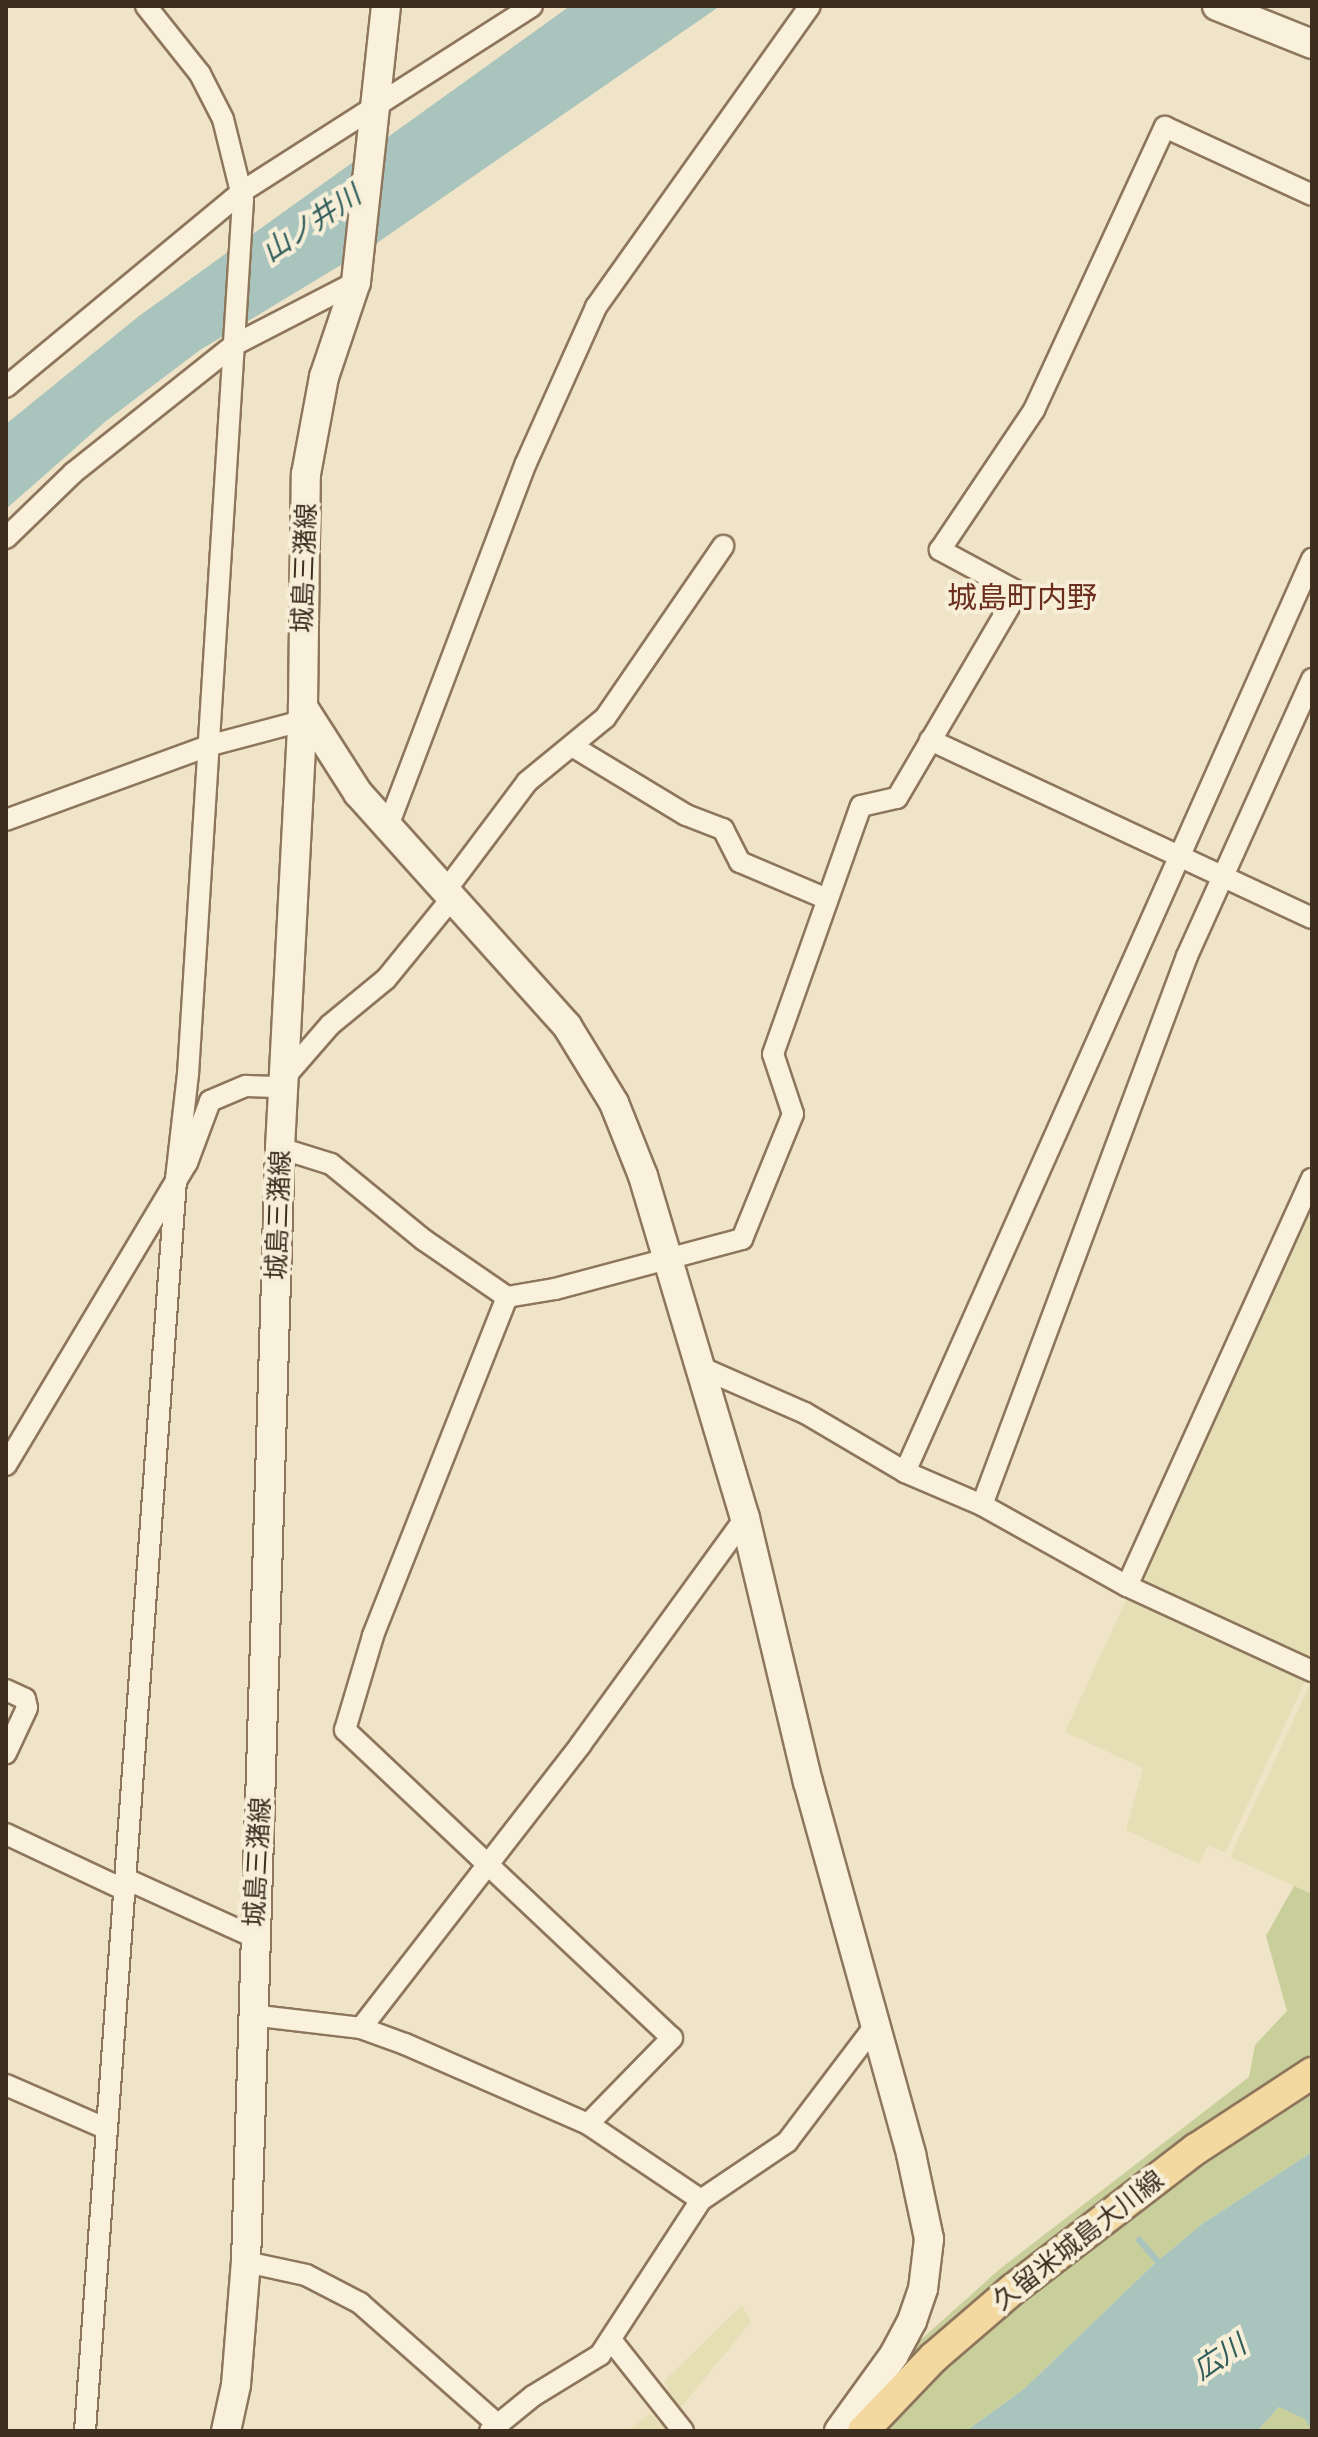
<!DOCTYPE html>
<meta charset="utf-8">
<style>
body{margin:0}
#map{position:relative;width:1318px;height:2437px;overflow:hidden;background:#f0e4c8;font-family:"IBM Plex Serif","Noto Sans JP",serif}
div>[style]{position:absolute}
.farmland>*{inset:0;background:#e6deb5}
.green>*{inset:0;background:#c9cf9b}
.water>*{inset:0;background:#a9c4bc}
.roads{filter:drop-shadow(2px 0 #8d765c) drop-shadow(-2px 0 #8d765c) drop-shadow(0 2px #8d765c) drop-shadow(0 -2px #8d765c)}
.street>*{height:20px;margin:-10px;padding:0 10px;transform-origin:10px;border-radius:10px;background:#faf1dc}
.secondary>*{height:28px;margin:-14px;padding:0 14px;transform-origin:14px;border-radius:14px;background:#faf1dc}
.primary>*{height:30px;margin:-15px;padding:0 15px;transform-origin:15px;border-radius:15px;background:#f3d9a0}
span{translate:-50% -50%;white-space:nowrap;text-align:center;line-height:1.15;-webkit-text-stroke:8px #f7eed8;paint-order:stroke}
.street-label{font-size:26px;color:#3d2e20}
.water-label{font-size:28px;color:#2f5d5a;font-style:italic}
.quarter-label{font-size:30px;color:#6b2e1e}
.frame{position:absolute;inset:0;border:8px solid #3d2e20;pointer-events:none}
</style>
<div id="map">
<div class="farmland">
<i style="clip-path:polygon(1312px 1199px,1312px 1662px,1136px 1580px)"></i>
<i style="clip-path:polygon(1129px 1594px,1307px 1677px,1225px 1853px,1208px 1845px,1199px 1864px,1126px 1830px,1143px 1768px,1065px 1732px)"></i>
<i style="clip-path:polygon(1312px 1680px,1312px 1894px,1230px 1857px)"></i>
<i style="clip-path:polygon(742px 2305px,751px 2322px,677px 2412px,664px 2381px)"></i>
<i style="clip-path:polygon(650px 2413px,668px 2431px,627px 2431px)"></i>
</div>
<div class="green">
<i style="clip-path:polygon(1294px 1886px,1312px 1894px,1312px 2064px,863px 2419px,916px 2344px,1001px 2268px,1249px 2077px,1255px 2045px,1287px 2011px,1266px 1936px)"></i>
<i style="clip-path:polygon(1312px 2083px,1312px 2152px,1202px 2224px,1160px 2259px,1140px 2237px,1136px 2240px,1155px 2263px,1024px 2389px,966px 2431px,876px 2431px,996px 2315px,1157px 2189px)"></i>
<i style="clip-path:polygon(1279px 2407px,1306px 2419px,1312px 2431px,1257px 2431px)"></i>
</div>
<div class="water">
<i style="clip-path:polygon(570px 6px,720px 6px,374px 245px,200px 350px,106px 421px,6px 509px,6px 424px,139px 316px)"></i>
<i style="clip-path:polygon(1312px 2152px,1312px 2431px,1305px 2419px,1279px 2407px,1257px 2431px,966px 2431px,1024px 2389px,1155px 2263px,1135px 2240px,1140px 2236px,1160px 2259px,1202px 2224px)"></i>
</div>
<div class="roads">
<div class="street">
<i style="left:6px;top:387px;width:308px;rotate:-39.6deg"></i>
<i style="left:243px;top:191px;width:343px;rotate:-32.6deg"></i>
<i style="left:6px;top:538px;width:93px;rotate:-44.1deg"></i>
<i style="left:73px;top:473px;width:206px;rotate:-38.5deg"></i>
<i style="left:234px;top:345px;width:137px;rotate:-27.3deg"></i>
<i style="left:930px;top:740px;width:421px;rotate:25deg"></i>
<i style="left:572px;top:746px;width:133px;rotate:31.2deg"></i>
<i style="left:686px;top:815px;width:40px;rotate:21deg"></i>
<i style="left:723px;top:829px;width:37px;rotate:63deg"></i>
<i style="left:740px;top:862px;width:92px;rotate:23deg"></i>
<i style="left:6px;top:820px;width:218px;rotate:-20.1deg"></i>
<i style="left:211px;top:745px;width:94px;rotate:-14.8deg"></i>
<i style="left:388px;top:826px;width:388px;rotate:-69.2deg"></i>
<i style="left:526px;top:463px;width:171px;rotate:-65.8deg"></i>
<i style="left:596px;top:307px;width:369px;rotate:-54.6deg"></i>
<i style="left:446px;top:890px;width:135px;rotate:-53.1deg"></i>
<i style="left:527px;top:782px;width:101px;rotate:-39.4deg"></i>
<i style="left:605px;top:718px;width:209px;rotate:-55.5deg"></i>
<i style="left:284px;top:1078px;width:70px;rotate:-49deg"></i>
<i style="left:330px;top:1025px;width:72px;rotate:-39.4deg"></i>
<i style="left:386px;top:979px;width:104px;rotate:-50.8deg"></i>
<i style="left:280px;top:1148px;width:53px;rotate:17.4deg"></i>
<i style="left:331px;top:1164px;width:120px;rotate:39.3deg"></i>
<i style="left:424px;top:1240px;width:101px;rotate:34.5deg"></i>
<i style="left:507px;top:1297px;width:49px;rotate:-9.5deg"></i>
<i style="left:555px;top:1289px;width:194px;rotate:-15deg"></i>
<i style="left:742px;top:1239px;width:135px;rotate:-67.8deg"></i>
<i style="left:793px;top:1114px;width:63px;rotate:-108.4deg"></i>
<i style="left:773px;top:1054px;width:263px;rotate:-70.5deg"></i>
<i style="left:861px;top:806px;width:37px;rotate:-13deg"></i>
<i style="left:897px;top:798px;width:239px;rotate:-59.6deg"></i>
<i style="left:1018px;top:592px;width:89px;rotate:-151.7deg"></i>
<i style="left:940px;top:550px;width:169px;rotate:-56.1deg"></i>
<i style="left:1034px;top:410px;width:312px;rotate:-65.2deg"></i>
<i style="left:1165px;top:127px;width:162px;rotate:24.8deg"></i>
<i style="left:507px;top:1297px;width:365px;rotate:111.6deg"></i>
<i style="left:373px;top:1636px;width:98px;rotate:106.6deg"></i>
<i style="left:345px;top:1730px;width:449px;rotate:43.3deg"></i>
<i style="left:672px;top:2038px;width:120px;rotate:134.3deg"></i>
<i style="left:702px;top:1368px;width:112px;rotate:23.6deg"></i>
<i style="left:805px;top:1413px;width:116px;rotate:30.5deg"></i>
<i style="left:905px;top:1472px;width:84px;rotate:23.2deg"></i>
<i style="left:982px;top:1505px;width:166px;rotate:29.2deg"></i>
<i style="left:1127px;top:1586px;width:204px;rotate:24.7deg"></i>
<i style="left:6px;top:1465px;width:352px;rotate:-59.1deg"></i>
<i style="left:187px;top:1163px;width:66px;rotate:-69.6deg"></i>
<i style="left:210px;top:1101px;width:39px;rotate:-23deg"></i>
<i style="left:246px;top:1086px;width:37px;rotate:2deg"></i>
<i style="left:905px;top:1472px;width:1000px;rotate:-65.97deg"></i>
<i style="left:982px;top:1505px;width:586px;rotate:-69.52deg"></i>
<i style="left:1187px;top:956px;width:304px;rotate:-65.7deg"></i>
<i style="left:1127px;top:1586px;width:447px;rotate:-65.6deg"></i>
<i style="left:6px;top:1690px;width:21px;rotate:25deg"></i>
<i style="left:25px;top:1699px;width:9px;rotate:77deg"></i>
<i style="left:27px;top:1708px;width:50px;rotate:115deg"></i>
<i style="left:6px;top:1834px;width:132px;rotate:25.2deg"></i>
<i style="left:126px;top:1879px;width:141px;rotate:24.4deg"></i>
<i style="left:251px;top:2015px;width:111px;rotate:6.7deg"></i>
<i style="left:361px;top:2028px;width:47px;rotate:20deg"></i>
<i style="left:405px;top:2044px;width:200px;rotate:23.6deg"></i>
<i style="left:588px;top:2124px;width:136px;rotate:33.9deg"></i>
<i style="left:361px;top:2028px;width:359px;rotate:-52.2deg"></i>
<i style="left:581px;top:1744px;width:279px;rotate:-54deg"></i>
<i style="left:6px;top:2085px;width:110px;rotate:23.5deg"></i>
<i style="left:246px;top:2262px;width:61px;rotate:12.2deg"></i>
<i style="left:306px;top:2275px;width:61px;rotate:27.4deg"></i>
<i style="left:360px;top:2303px;width:180px;rotate:41.4deg"></i>
<i style="left:611px;top:2340px;width:116px;rotate:51.6deg"></i>
<i style="left:85px;top:2431px;width:1255px;rotate:-85.84deg"></i>
<i style="left:176px;top:1179px;width:106px;rotate:-83.5deg"></i>
<i style="left:188px;top:1074px;width:876px;rotate:-86.4deg"></i>
<i style="left:243px;top:200px;width:83px;rotate:-103.9deg"></i>
<i style="left:223px;top:119px;width:51px;rotate:-117.1deg"></i>
<i style="left:200px;top:74px;width:87px;rotate:-128.5deg"></i>
<i style="left:490px;top:2431px;width:55px;rotate:-39.1deg"></i>
<i style="left:533px;top:2396px;width:79px;rotate:-31.5deg"></i>
<i style="left:600px;top:2355px;width:185px;rotate:-56.9deg"></i>
<i style="left:701px;top:2200px;width:104px;rotate:-34deg"></i>
<i style="left:787px;top:2142px;width:144px;rotate:-52.9deg"></i>
</div>
<div class="secondary">
<i style="left:1217px;top:6px;width:102px;rotate:21.8deg"></i>
<i style="left:303px;top:707px;width:102px;rotate:57.4deg"></i>
<i style="left:358px;top:793px;width:313px;rotate:48.1deg"></i>
<i style="left:567px;top:1026px;width:90px;rotate:58.6deg"></i>
<i style="left:614px;top:1103px;width:79px;rotate:68.3deg"></i>
<i style="left:643px;top:1176px;width:357px;rotate:73.4deg"></i>
<i style="left:745px;top:1518px;width:271px;rotate:76.6deg"></i>
<i style="left:808px;top:1782px;width:386px;rotate:74.5deg"></i>
<i style="left:911px;top:2154px;width:87px;rotate:78deg"></i>
<i style="left:929px;top:2239px;width:50px;rotate:96.8deg"></i>
<i style="left:923px;top:2289px;width:34px;rotate:109deg"></i>
<i style="left:912px;top:2321px;width:38px;rotate:118deg"></i>
<i style="left:894px;top:2355px;width:94px;rotate:125.9deg"></i>
<i style="left:226px;top:2431px;width:47px;rotate:-77.7deg"></i>
<i style="left:236px;top:2385px;width:123px;rotate:-85.4deg"></i>
<i style="left:246px;top:2262px;width:1115px;rotate:-88.25deg"></i>
<i style="left:280px;top:1148px;width:443px;rotate:-87deg"></i>
<i style="left:303px;top:706px;width:232px;rotate:-89.3deg"></i>
<i style="left:306px;top:474px;width:99px;rotate:-79.5deg"></i>
<i style="left:324px;top:377px;width:100px;rotate:-71.4deg"></i>
<i style="left:356px;top:282px;width:278px;rotate:-83.8deg"></i>
</div>
<div class="primary">
<i style="left:863px;top:2431px;width:103px;rotate:-46.2deg"></i>
<i style="left:934px;top:2357px;width:103px;rotate:-40.7deg"></i>
<i style="left:1012px;top:2290px;width:232px;rotate:-37.5deg"></i>
<i style="left:1196px;top:2149px;width:139px;rotate:-33.2deg"></i>
</div>
</div>
<div class="street-label">
<span style="left:304px;top:568px;rotate:-88deg">城島三潴線</span>
<span style="left:278px;top:1215px;rotate:-88deg">城島三潴線</span>
<span style="left:257px;top:1862px;rotate:-87deg">城島三潴線</span>
<span style="left:1078px;top:2240px;rotate:-38deg">久留米城島大川線</span>
</div>
<div class="water-label">
<span style="left:311px;top:223px;rotate:-34deg">山ノ井川</span>
<span style="left:1219px;top:2357px;rotate:-33deg">広川</span>
</div>
<div class="quarter-label">
<span style="left:1022px;top:597px">城島町内野</span>
</div>
<div class="frame"></div>
</div>
